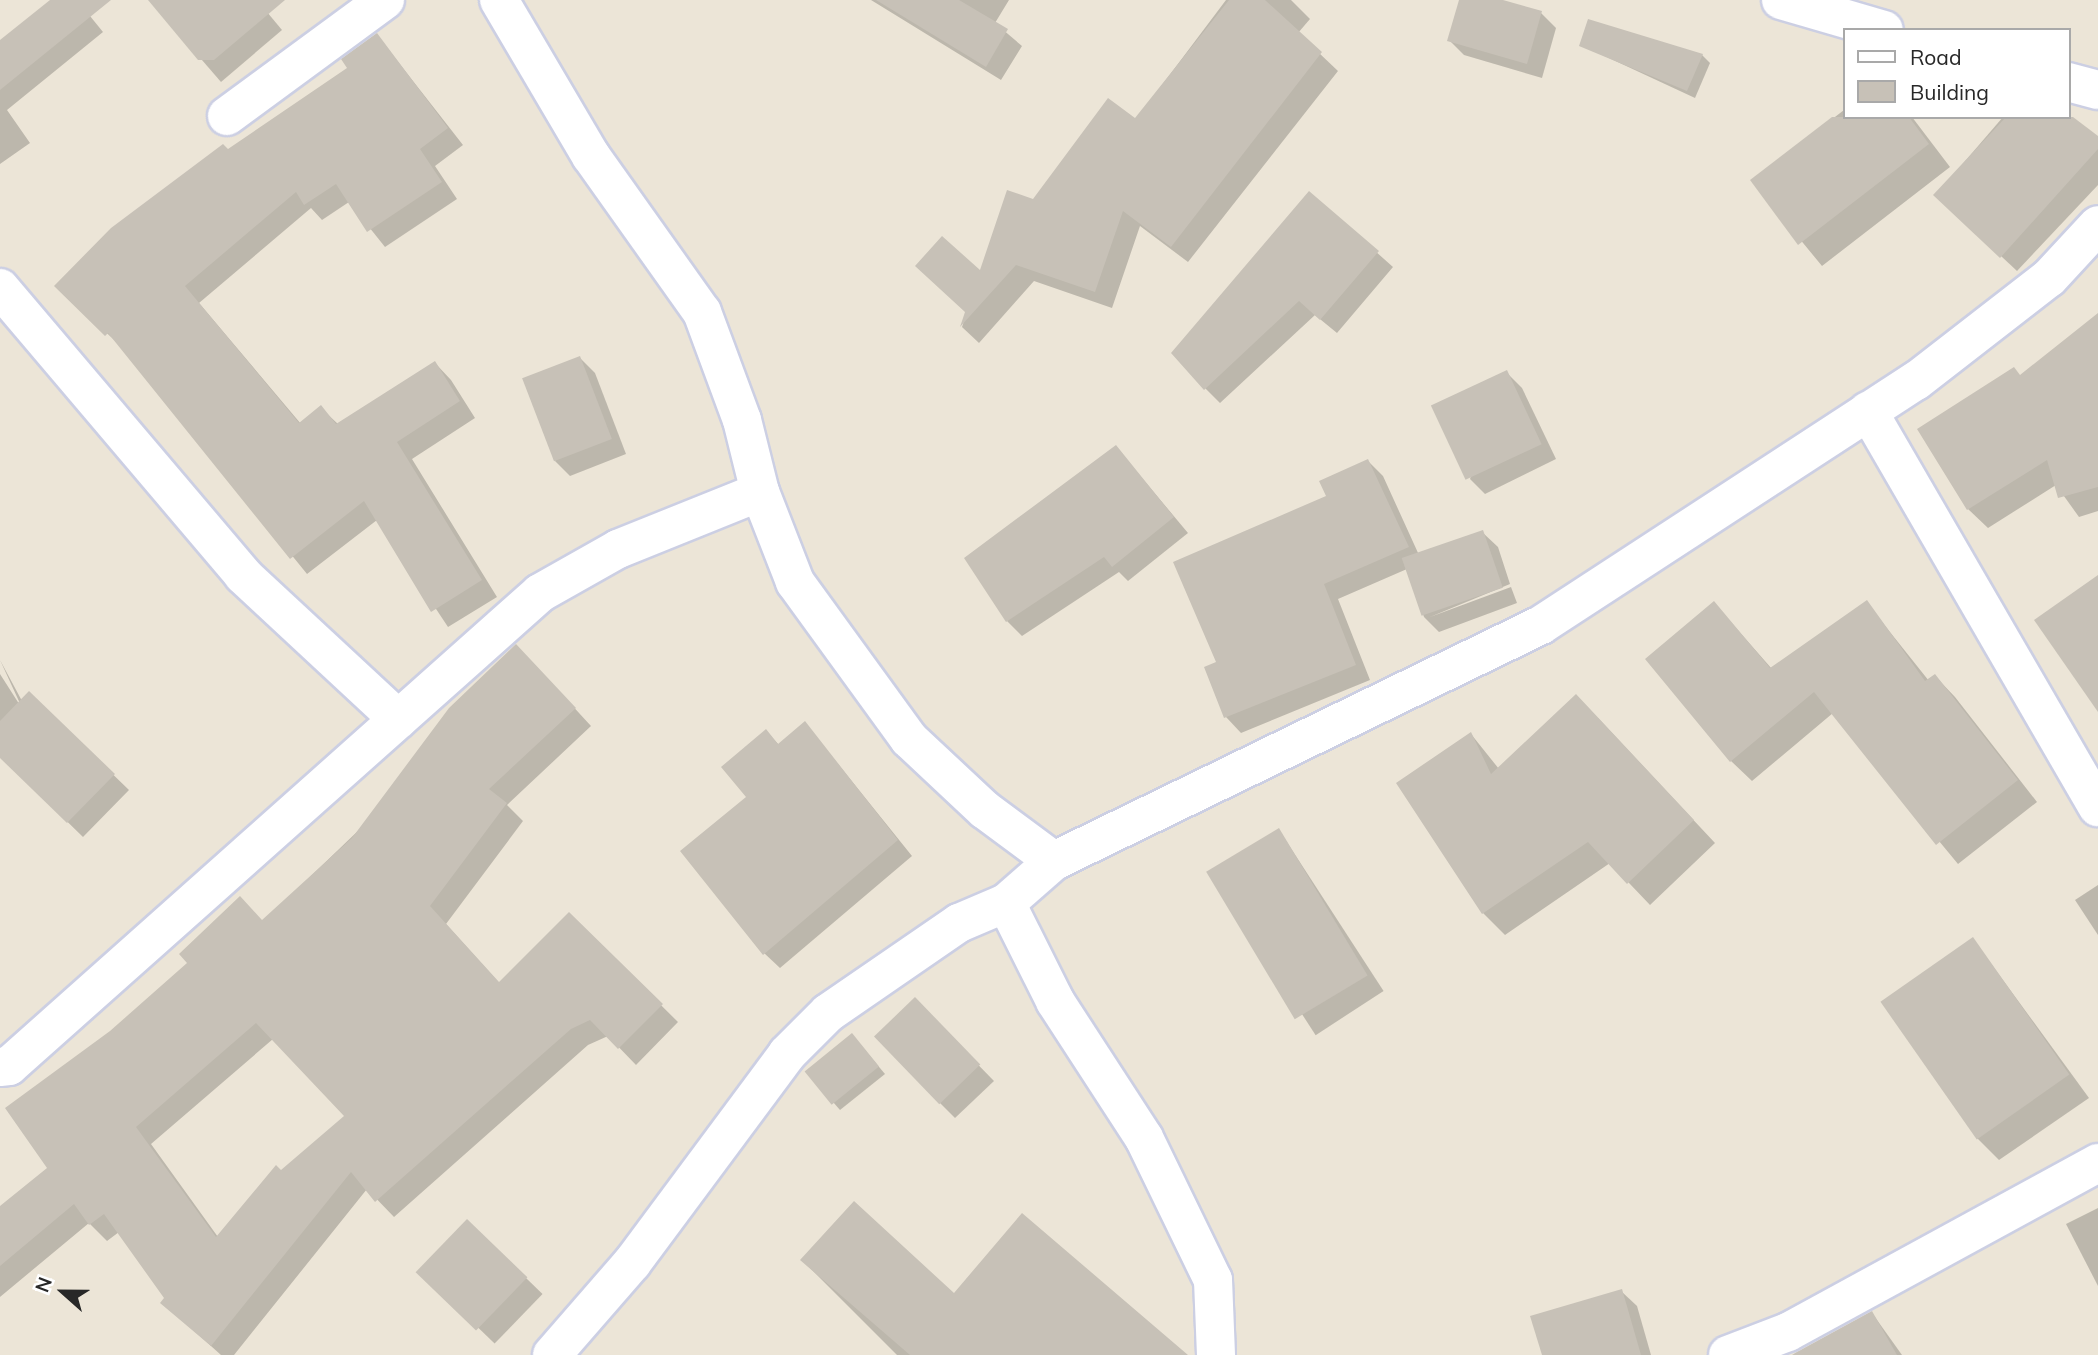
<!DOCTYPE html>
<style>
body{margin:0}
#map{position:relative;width:2098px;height:1355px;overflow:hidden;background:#ece5d7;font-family:Mulish,sans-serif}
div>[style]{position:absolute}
.shadow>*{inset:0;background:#0003;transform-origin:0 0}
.building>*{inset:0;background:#c7c1b7;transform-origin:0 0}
.roads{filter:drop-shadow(2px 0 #cccfe3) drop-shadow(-2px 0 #cccfe3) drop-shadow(0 2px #cccfe3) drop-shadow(0 -2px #cccfe3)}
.street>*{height:38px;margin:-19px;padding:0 19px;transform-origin:19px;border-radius:19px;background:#fff}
span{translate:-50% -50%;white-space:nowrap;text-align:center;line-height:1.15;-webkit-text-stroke:5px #fff;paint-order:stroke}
.legend{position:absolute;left:1843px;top:28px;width:228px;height:91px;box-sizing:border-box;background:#fff;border:2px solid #a9a9a9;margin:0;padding:9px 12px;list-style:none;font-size:21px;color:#282828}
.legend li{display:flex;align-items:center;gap:14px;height:35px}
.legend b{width:35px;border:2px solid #a9a9a9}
.north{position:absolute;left:28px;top:1257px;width:70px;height:70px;-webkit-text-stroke:5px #fff;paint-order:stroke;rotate:291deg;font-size:19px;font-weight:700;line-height:28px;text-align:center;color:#282828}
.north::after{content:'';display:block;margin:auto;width:24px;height:32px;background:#282828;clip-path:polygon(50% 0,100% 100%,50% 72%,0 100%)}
</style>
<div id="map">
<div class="shadow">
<i style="clip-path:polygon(53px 0,77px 0,103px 32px,7px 110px,30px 143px,0 164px,0 42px)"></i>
<i style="clip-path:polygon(150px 0,257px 0,282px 30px,221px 82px)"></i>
<i style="clip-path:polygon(871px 0,1009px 0,995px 23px,1022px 46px,1001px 80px)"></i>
<i style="clip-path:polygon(1226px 0,1291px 0,1310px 19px,1298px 33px,1338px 71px,1188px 262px,1140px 226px,1112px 308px,1034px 281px,979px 343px,962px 327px,980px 273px,1033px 201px,1135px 121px)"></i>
<i style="clip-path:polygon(1460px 0,1497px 0,1541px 13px,1556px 28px,1542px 78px,1464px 55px,1449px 40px)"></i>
<i style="clip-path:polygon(377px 35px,463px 145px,435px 166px,457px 199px,385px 247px,349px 202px,322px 220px,311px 208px,199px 303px,301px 424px,321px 408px,339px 425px,435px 363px,451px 380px,475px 418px,412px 459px,497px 597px,448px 627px,377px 520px,307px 574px,124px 349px,56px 286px,228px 151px,350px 68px)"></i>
<i style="clip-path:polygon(1581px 45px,1702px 55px,1710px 63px,1695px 98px)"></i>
<i style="clip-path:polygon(1844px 110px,1844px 117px,1912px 117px,1950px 167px,1822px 266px,1752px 181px)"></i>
<i style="clip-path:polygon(2068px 115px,2098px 137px,2098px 185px,2017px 271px,1936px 195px,2003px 117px)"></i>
<i style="clip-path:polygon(1310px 193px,1393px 267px,1337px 333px,1315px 315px,1220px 403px,1205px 388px)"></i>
<i style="clip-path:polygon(2098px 316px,2098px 511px,2079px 517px,2056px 485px,1988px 528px,1968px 509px,2021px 377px)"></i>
<i style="clip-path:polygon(580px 358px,595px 373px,626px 454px,570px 476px,555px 461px)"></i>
<i style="clip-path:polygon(1507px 373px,1522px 388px,1556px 459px,1485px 494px,1470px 479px)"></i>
<i style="clip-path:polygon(1116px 447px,1188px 533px,1128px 581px,1119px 572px,1022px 636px,1007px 621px)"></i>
<i style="clip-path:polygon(1368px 461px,1383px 476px,1419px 555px,1482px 532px,1498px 547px,1510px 584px,1430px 617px,1511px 587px,1517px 603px,1439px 632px,1424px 617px,1407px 569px,1338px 599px,1370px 680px,1241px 733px,1226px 717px,1207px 668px,1218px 663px,1328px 497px)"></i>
<i style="clip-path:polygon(1866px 602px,1929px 681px,1935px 676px,1955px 697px,2037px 802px,1958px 864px,1833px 713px,1752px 781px,1731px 761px,1714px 603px,1772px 669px)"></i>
<i style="clip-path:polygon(0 660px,22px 701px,29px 693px,129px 790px,83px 837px,0 756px,0 674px,23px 710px)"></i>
<i style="clip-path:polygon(evenodd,533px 663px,591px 726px,507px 805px,523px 821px,446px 924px,500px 984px,569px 914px,678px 1022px,636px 1065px,608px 1036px,588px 1045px,394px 1217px,367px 1189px,234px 1355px,221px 1355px,163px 1303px,167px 1298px,119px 1232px,107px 1241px,89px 1223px,0 1297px,0 1208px,50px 1168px,263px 922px,533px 663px,273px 1039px,346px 1116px,218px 1237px,151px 1144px,273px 1039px)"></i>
<i style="clip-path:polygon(1598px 718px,1715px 843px,1650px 905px,1610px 863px,1505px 935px,1483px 913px,1471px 734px,1499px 769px)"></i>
<i style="clip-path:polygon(805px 723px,912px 856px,780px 968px,764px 953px,749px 797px,766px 731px,779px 745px)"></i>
<i style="left:1279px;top:830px;width:192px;height:81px;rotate:57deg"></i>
<i style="clip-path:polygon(2098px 885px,2098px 935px,2075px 900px)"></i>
<i style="clip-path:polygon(1973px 939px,2089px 1098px,1999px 1160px,1977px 1138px)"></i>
<i style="clip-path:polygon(915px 1000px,994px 1081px,955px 1118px,940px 1103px)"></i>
<i style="clip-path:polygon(859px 1043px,885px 1074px,840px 1110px,833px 1102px)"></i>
<i style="clip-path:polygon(2098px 1208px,2098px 1286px,2066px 1224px)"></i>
<i style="left:467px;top:1221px;width:105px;height:69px;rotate:44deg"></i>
<i style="clip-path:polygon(802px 1260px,954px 1296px,1174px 1355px,897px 1355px)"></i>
<i style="clip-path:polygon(1621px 1291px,1637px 1306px,1651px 1355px,1544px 1355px)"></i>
<i style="clip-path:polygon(1872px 1313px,1902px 1355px,1801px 1355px)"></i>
</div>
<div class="building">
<i style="clip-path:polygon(50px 0,111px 0,0 90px,0 40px)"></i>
<i style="clip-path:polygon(148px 0,285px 0,214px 60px,198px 60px)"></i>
<i style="clip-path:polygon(876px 0,959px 0,1008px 29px,986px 67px)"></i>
<i style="clip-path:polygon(1229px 0,1265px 0,1322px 52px,1171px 247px,1123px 211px,1095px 292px,1016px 265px,960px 327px,965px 312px,915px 266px,942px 236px,980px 270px,1007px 190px,1033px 199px,1108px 98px,1135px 118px)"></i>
<i style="clip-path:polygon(1459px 0,1503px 0,1542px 11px,1527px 64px,1447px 41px)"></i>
<i style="clip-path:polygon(1588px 19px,1703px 54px,1687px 91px,1579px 46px)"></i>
<i style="clip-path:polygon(377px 33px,448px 128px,420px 149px,442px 182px,367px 232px,336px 184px,304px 205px,296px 192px,185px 286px,299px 423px,321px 405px,336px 424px,435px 361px,460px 401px,397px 442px,482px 580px,431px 612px,364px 501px,290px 559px,108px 333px,105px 336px,54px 286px,111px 228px,223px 144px,228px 149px,347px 68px,341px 59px)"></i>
<i style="clip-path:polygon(1832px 117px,1909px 117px,1929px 144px,1798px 245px,1750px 180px)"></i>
<i style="clip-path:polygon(2006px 117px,2073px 117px,2098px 136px,2098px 149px,2000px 258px,1933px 195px)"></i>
<i style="clip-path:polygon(1309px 191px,1379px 251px,1320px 320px,1299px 301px,1204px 390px,1171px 353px)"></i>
<i style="clip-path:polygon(2098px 313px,2098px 487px,2058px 498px,2047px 460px,1967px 510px,1917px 429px,2014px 367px,2020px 375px)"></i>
<i style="left:580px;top:356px;width:89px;height:62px;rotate:69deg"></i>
<i style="left:1507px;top:370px;width:82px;height:84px;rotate:65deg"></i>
<i style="clip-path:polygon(1116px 445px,1174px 517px,1112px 567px,1104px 557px,1006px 622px,964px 558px)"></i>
<i style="clip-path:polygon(1368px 459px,1409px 547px,1324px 584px,1356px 665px,1224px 718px,1204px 667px,1216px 662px,1173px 562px,1326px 496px,1319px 481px)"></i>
<i style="left:1483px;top:530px;width:61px;height:86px;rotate:71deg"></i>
<i style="clip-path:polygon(2098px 575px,2098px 712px,2034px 620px)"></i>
<i style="clip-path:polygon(1867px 600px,1925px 681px,1935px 674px,2018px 780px,1936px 845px,1814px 692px,1730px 762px,1645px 659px,1714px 601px,1770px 668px)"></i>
<i style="clip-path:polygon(evenodd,516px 644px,576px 708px,489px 789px,507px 803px,430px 906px,499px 982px,569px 912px,663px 1004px,618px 1049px,590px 1020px,571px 1029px,375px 1202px,351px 1172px,211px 1346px,160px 1303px,164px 1298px,104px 1214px,89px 1225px,74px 1204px,0 1266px,0 1206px,47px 1168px,5px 1108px,110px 1031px,187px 963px,179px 954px,240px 896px,262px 920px,352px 838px,449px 708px,516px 644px,256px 1023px,344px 1116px,281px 1170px,276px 1165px,216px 1237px,136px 1127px,256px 1023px)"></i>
<i style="clip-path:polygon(29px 691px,115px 774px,67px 823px,0 758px,0 721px)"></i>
<i style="clip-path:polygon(1576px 694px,1694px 820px,1627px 884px,1588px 842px,1482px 914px,1396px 783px,1471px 732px,1491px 774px)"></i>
<i style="clip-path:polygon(805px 721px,898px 840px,763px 955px,680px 851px,746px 797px,721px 767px,766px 729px,778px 744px)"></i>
<i style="left:1279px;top:828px;width:172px;height:85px;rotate:59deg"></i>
<i style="left:1973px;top:937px;width:168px;height:113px;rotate:55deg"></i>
<i style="left:915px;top:997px;width:94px;height:57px;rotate:46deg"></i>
<i style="left:852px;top:1033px;width:43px;height:61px;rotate:51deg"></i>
<i style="clip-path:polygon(854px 1201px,954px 1293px,1022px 1213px,1188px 1355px,910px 1355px,800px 1260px)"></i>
<i style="left:467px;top:1219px;width:84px;height:74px;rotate:44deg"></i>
<i style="clip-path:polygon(1622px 1289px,1641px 1355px,1542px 1355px,1530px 1316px)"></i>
<i style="clip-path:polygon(1872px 1311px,1897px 1355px,1792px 1355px,1797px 1352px)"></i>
</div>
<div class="roads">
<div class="street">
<i style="left:499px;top:0;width:181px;rotate:59.5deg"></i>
<i style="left:591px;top:156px;width:191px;rotate:54.6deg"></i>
<i style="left:702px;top:312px;width:115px;rotate:69.7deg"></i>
<i style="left:742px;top:420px;width:74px;rotate:76deg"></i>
<i style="left:1781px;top:0;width:107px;rotate:16.2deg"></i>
<i style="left:2068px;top:82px;width:31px;rotate:15deg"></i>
<i style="left:227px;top:116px;width:196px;rotate:-36.3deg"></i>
<i style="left:0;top:288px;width:376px;rotate:49.7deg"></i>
<i style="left:243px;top:575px;width:212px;rotate:42.9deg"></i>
<i style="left:1868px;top:411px;width:458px;rotate:59.9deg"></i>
<i style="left:1006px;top:903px;width:110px;rotate:63.4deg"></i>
<i style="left:1055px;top:1001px;width:163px;rotate:57deg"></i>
<i style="left:1144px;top:1138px;width:158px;rotate:64.1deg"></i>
<i style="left:1213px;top:1280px;width:75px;rotate:87.7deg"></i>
<i style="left:0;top:1067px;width:9px;rotate:-6deg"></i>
<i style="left:9px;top:1066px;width:711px;rotate:-41.69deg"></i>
<i style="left:540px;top:593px;width:90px;rotate:-29.4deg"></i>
<i style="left:618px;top:549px;width:153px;rotate:-21.9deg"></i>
<i style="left:760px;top:492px;width:97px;rotate:68.7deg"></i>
<i style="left:795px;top:582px;width:194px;rotate:54deg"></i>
<i style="left:909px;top:739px;width:104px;rotate:43.1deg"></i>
<i style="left:985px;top:810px;width:86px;rotate:36.5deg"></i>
<i style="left:552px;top:1355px;width:122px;rotate:-49deg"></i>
<i style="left:632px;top:1263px;width:260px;rotate:-53.4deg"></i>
<i style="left:787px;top:1054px;width:58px;rotate:-45deg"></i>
<i style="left:828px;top:1013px;width:159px;rotate:-34.5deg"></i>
<i style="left:959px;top:923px;width:51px;rotate:-23.1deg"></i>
<i style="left:1006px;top:903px;width:64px;rotate:-41.2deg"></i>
<i style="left:1054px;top:861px;width:541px;rotate:-25.85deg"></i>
<i style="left:1541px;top:625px;width:447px;rotate:-33.1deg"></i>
<i style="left:1916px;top:381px;width:168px;rotate:-37.8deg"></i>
<i style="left:2049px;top:278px;width:72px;rotate:-47.2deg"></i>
<i style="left:1728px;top:1355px;width:64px;rotate:-21deg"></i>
<i style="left:1788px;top:1332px;width:353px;rotate:-28.6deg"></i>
</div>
</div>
<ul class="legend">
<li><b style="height:9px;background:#fff"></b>Road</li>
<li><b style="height:19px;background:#c7c1b7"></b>Building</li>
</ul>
<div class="north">N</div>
</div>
